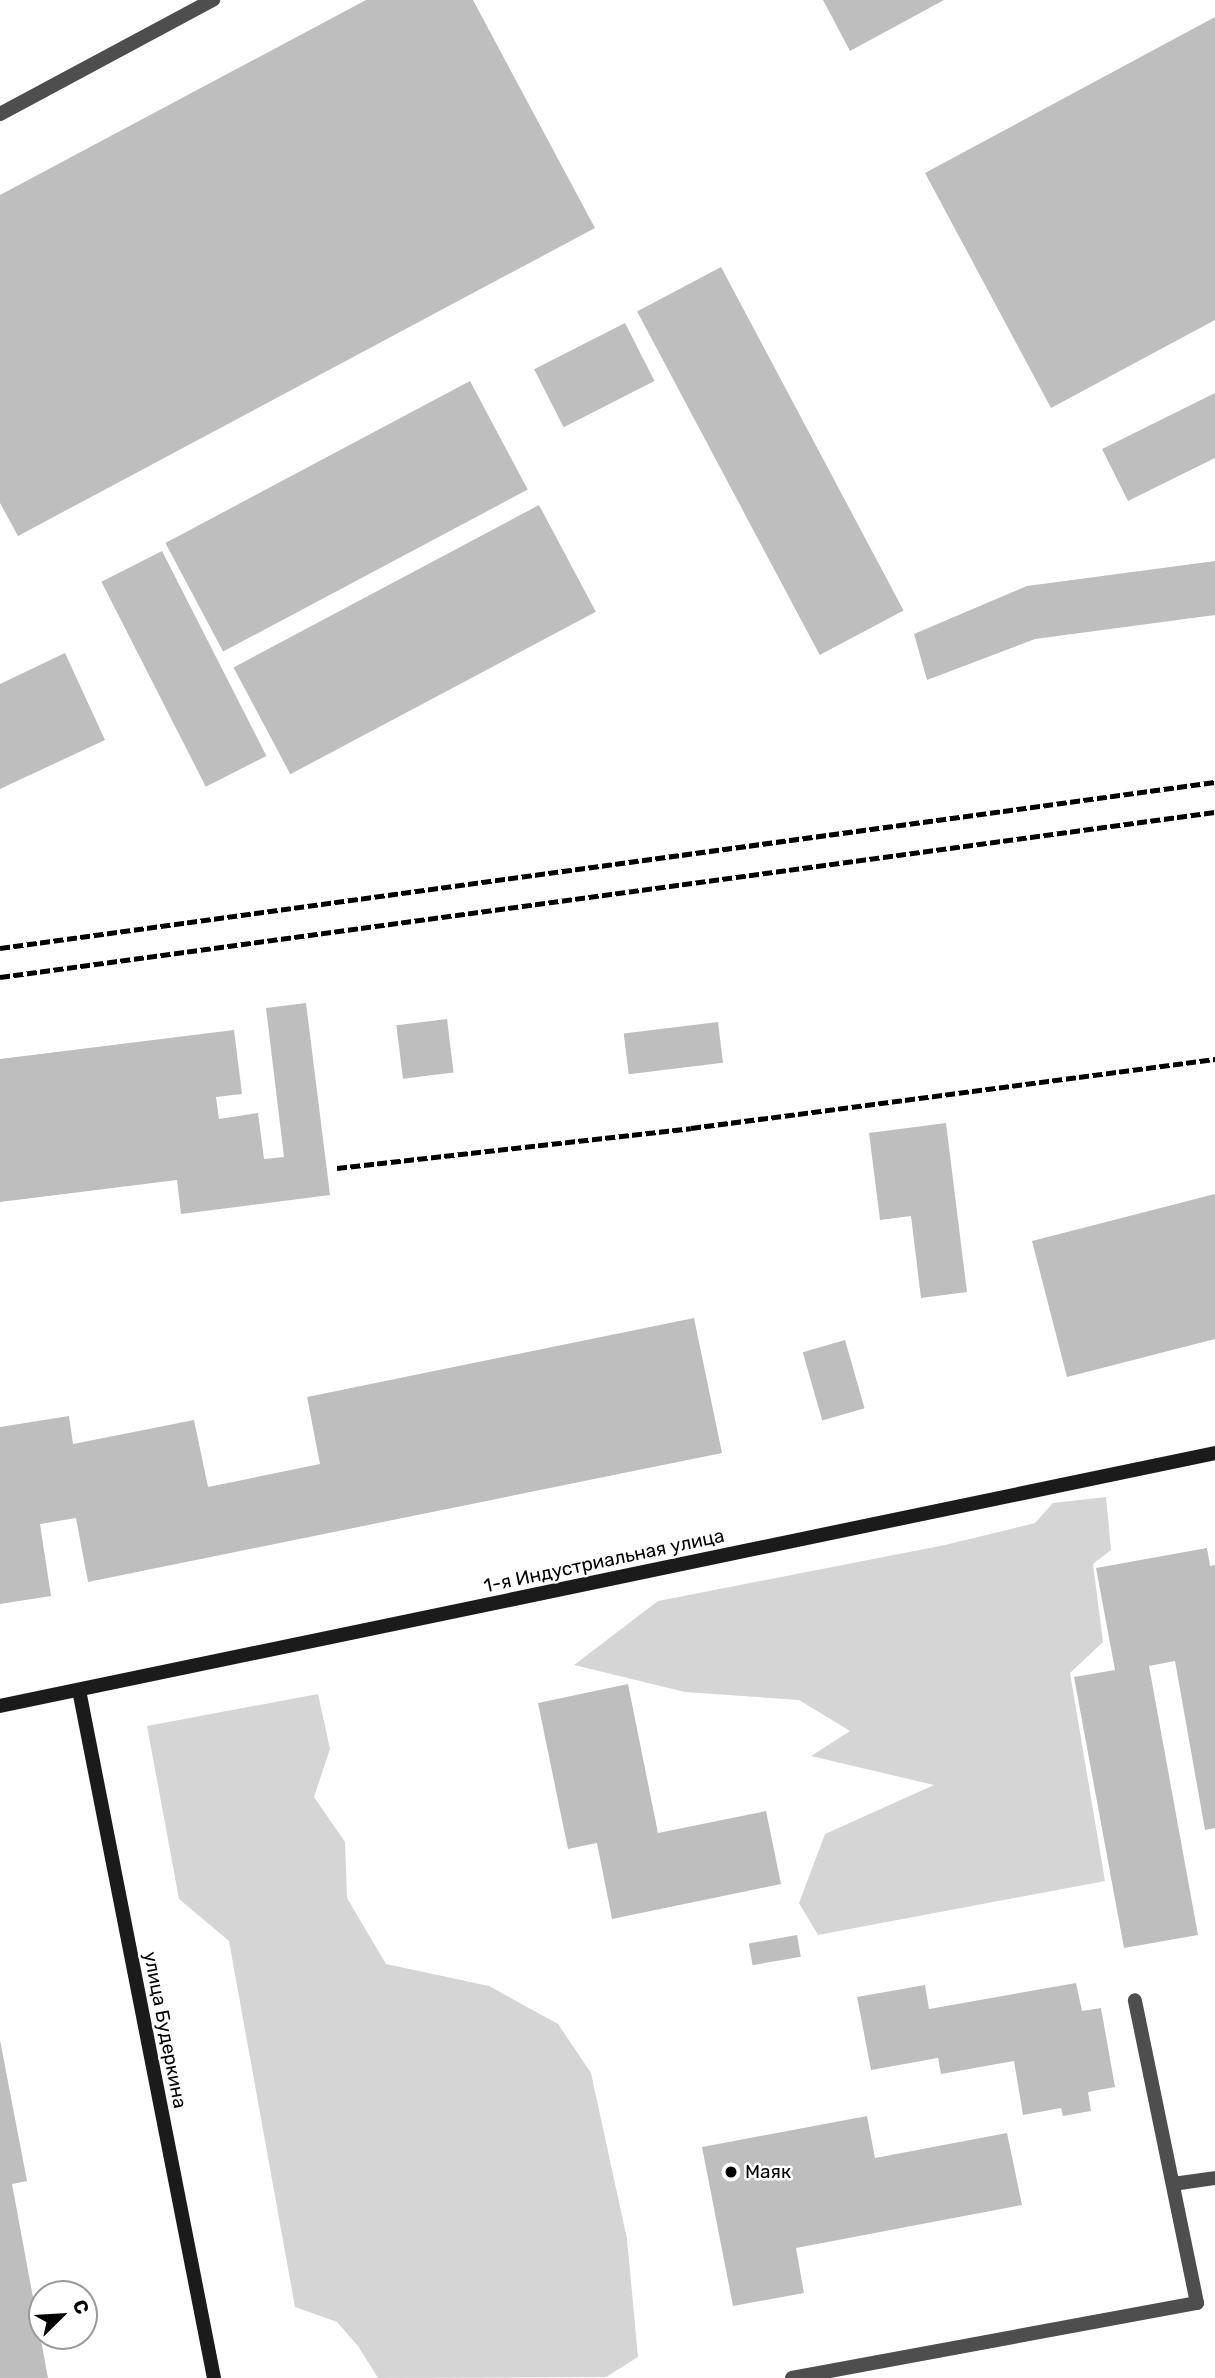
<!DOCTYPE html>
<meta charset="utf-8">
<style>
body{margin:0}
#map{position:relative;width:1215px;height:2378px;overflow:hidden;background:#fff;font-family:Rubik,sans-serif}
div>[style]{position:absolute}
.green>*{inset:0;background:#d5d5d5}
.building>*{inset:0;background:#bebebe;transform-origin:0 0}
.lane>*{height:14px;margin:-7px;padding:0 7px;transform-origin:7px;border-radius:7px;background:#4e4e4e}
.secondary>*{height:14px;margin:-7px;padding:0 7px;transform-origin:7px;border-radius:7px;background:#1b1b1b}
.rail>*{height:5px;margin-top:-2.5px;transform-origin:0;background:repeating-linear-gradient(90deg,#000 0 10px,transparent 0 13.5px)}
.dots>*{width:19px;height:19px;translate:-50% -50%;box-sizing:border-box;border:4px solid #fff;border-radius:50%}
span{translate:-50% -50%;white-space:nowrap;text-align:center;line-height:1.15;-webkit-text-stroke:5px #fff;paint-order:stroke}
.street-label{font-size:19px;color:#000}
.poi-label{font-size:19px;color:#000}
.left{translate:0 -50%;text-align:left}
.north{position:absolute;left:28px;top:2280px;width:70px;height:70px;box-sizing:border-box;background:#fff;border:2px solid #999;border-radius:50%;rotate:66deg;font-size:19px;font-weight:700;line-height:28px;text-align:center;color:#000}
.north::after{content:'';display:block;margin:auto;width:24px;height:32px;background:#000;clip-path:polygon(50% 0,100% 100%,50% 72%,0 100%)}
</style>
<div id="map">
<div class="green">
<i style="clip-path:polygon(1106px 1497px,1111px 1550px,1093px 1564px,1103px 1642px,1070px 1673px,1105px 1881px,818px 1935px,799px 1903px,825px 1834px,934px 1785px,811px 1756px,850px 1731px,799px 1700px,685px 1692px,574px 1665px,658px 1601px,945px 1545px,1035px 1523px,1053px 1503px)"></i>
<i style="clip-path:polygon(318px 1694px,330px 1749px,314px 1797px,345px 1842px,347px 1898px,386px 1964px,489px 1986px,558px 2024px,591px 2073px,627px 2239px,638px 2357px,606px 2377px,378px 2378px,358px 2346px,337px 2322px,295px 2307px,229px 1941px,179px 1899px,147px 1726px)"></i>
</div>
<div class="building">
<i style="clip-path:polygon(366px 0,473px 0,595px 228px,18px 536px,0 503px,0 195px)"></i>
<i style="clip-path:polygon(823px 0,944px 0,850px 51px)"></i>
<i style="clip-path:polygon(1215px 17px,1215px 320px,1051px 408px,925px 173px)"></i>
<i style="left:721px;top:267px;width:389px;height:95px;rotate:62deg"></i>
<i style="left:625px;top:323px;width:65px;height:102px;rotate:63deg"></i>
<i style="left:470px;top:381px;width:123px;height:345px;rotate:62deg"></i>
<i style="clip-path:polygon(1215px 393px,1215px 458px,1128px 501px,1102px 449px)"></i>
<i style="left:539px;top:505px;width:121px;height:346px;rotate:62deg"></i>
<i style="left:162px;top:551px;width:230px;height:68px;rotate:63deg"></i>
<i style="clip-path:polygon(1215px 561px,1215px 615px,1035px 639px,927px 680px,914px 634px,1027px 586px)"></i>
<i style="clip-path:polygon(65px 653px,105px 740px,0 789px,0 684px)"></i>
<i style="clip-path:polygon(306px 1003px,330px 1195px,181px 1214px,177px 1180px,0 1202px,0 1059px,234px 1030px,242px 1094px,216px 1097px,219px 1119px,258px 1113px,264px 1159px,284px 1157px,266px 1008px)"></i>
<i style="left:447px;top:1019px;width:54px;height:51px;rotate:83deg"></i>
<i style="left:718px;top:1022px;width:41px;height:95px;rotate:83deg"></i>
<i style="clip-path:polygon(946px 1123px,967px 1292px,921px 1298px,911px 1216px,880px 1220px,869px 1133px)"></i>
<i style="clip-path:polygon(1215px 1194px,1215px 1339px,1067px 1377px,1032px 1241px)"></i>
<i style="clip-path:polygon(694px 1318px,722px 1453px,88px 1582px,76px 1518px,40px 1524px,51px 1596px,0 1604px,0 1427px,69px 1416px,73px 1444px,194px 1420px,208px 1487px,320px 1464px,307px 1397px)"></i>
<i style="left:845px;top:1340px;width:71px;height:44px;rotate:74deg"></i>
<i style="clip-path:polygon(1207px 1548px,1210px 1566px,1215px 1565px,1215px 1828px,1205px 1830px,1175px 1661px,1149px 1666px,1198px 1935px,1124px 1948px,1074px 1677px,1115px 1670px,1096px 1568px)"></i>
<i style="clip-path:polygon(628px 1684px,658px 1833px,766px 1811px,781px 1884px,612px 1919px,597px 1843px,568px 1849px,538px 1703px)"></i>
<i style="left:797px;top:1935px;width:22px;height:49px;rotate:80deg"></i>
<i style="clip-path:polygon(1076px 1983px,1082px 2011px,1101px 2008px,1115px 2087px,1088px 2092px,1091px 2111px,1063px 2116px,1061px 2108px,1023px 2115px,1014px 2061px,941px 2074px,938px 2058px,871px 2070px,857px 1997px,925px 1985px,929px 2009px)"></i>
<i style="clip-path:polygon(0 2040px,27px 2181px,12px 2184px,48px 2378px,0 2378px)"></i>
<i style="clip-path:polygon(867px 2116px,875px 2158px,1007px 2133px,1022px 2205px,796px 2248px,804px 2293px,733px 2306px,702px 2147px)"></i>
</div>
<div class="lane">
<i style="left:0;top:114px;width:242px;rotate:-28.2deg"></i>
<i style="left:1173px;top:2184px;width:42px;rotate:-8.1deg"></i>
<i style="left:792px;top:2378px;width:412px;rotate:-10.5deg"></i>
<i style="left:1197px;top:2303px;width:309px;rotate:-101.6deg"></i>
</div>
<div class="secondary">
<i style="left:79px;top:1690px;width:701px;rotate:78.9deg"></i>
<i style="left:0;top:1706px;width:1241px;rotate:-11.76deg"></i>
</div>
<div class="rail">
<i style="left:0;top:948px;width:1226px;rotate:-7.78deg"></i>
<i style="left:0;top:977px;width:1226px;rotate:-7.73deg"></i>
<i style="left:337px;top:1168px;width:356px;rotate:-6.4deg"></i>
<i style="left:691px;top:1128px;width:529px;rotate:-7.5deg"></i>
</div>
<div class="dots">
<i style="left:731px;top:2172px;background:#000"></i>
</div>
<div class="street-label">
<span style="left:604px;top:1561px;rotate:-12deg">1-я Индустриальная улица</span>
<span style="left:165px;top:2030px;rotate:79deg">улица Будеркина</span>
</div>
<div class="poi-label">
<span class="left" style="left:745px;top:2172px">Маяк</span>
</div>
<div class="north">С</div>
</div>
